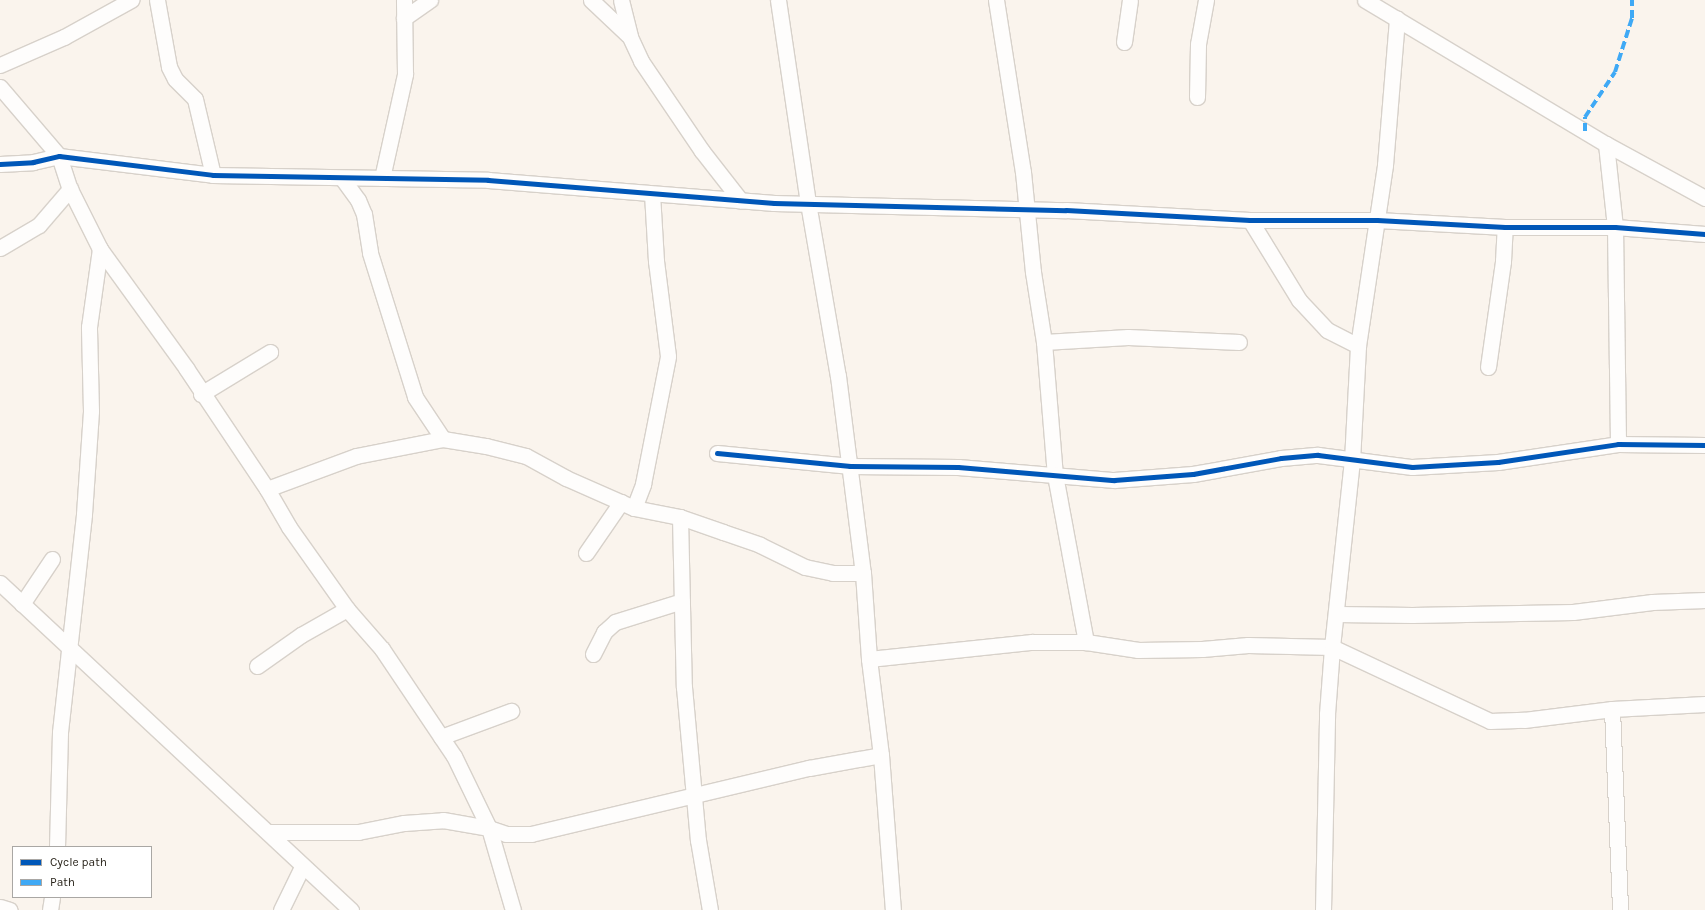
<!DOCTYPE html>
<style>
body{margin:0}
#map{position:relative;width:1705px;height:910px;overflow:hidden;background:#faf4ed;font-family:Karla,sans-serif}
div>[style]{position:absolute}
.roads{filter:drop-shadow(1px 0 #d7d1ca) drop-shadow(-1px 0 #d7d1ca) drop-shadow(0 1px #d7d1ca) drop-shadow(0 -1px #d7d1ca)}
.street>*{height:15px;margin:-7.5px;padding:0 7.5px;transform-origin:7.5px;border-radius:7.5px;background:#fefdfc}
.quiet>*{height:4px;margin-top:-2px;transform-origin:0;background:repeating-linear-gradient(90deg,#3fa9f5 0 8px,transparent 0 12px)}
.cycleway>*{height:5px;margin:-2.5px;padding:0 2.5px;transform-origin:2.5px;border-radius:2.5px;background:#0057b8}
span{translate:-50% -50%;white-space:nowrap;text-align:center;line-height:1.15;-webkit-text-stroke:3px #fff;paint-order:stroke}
.legend{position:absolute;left:12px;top:846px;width:140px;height:52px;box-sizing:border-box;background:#fff;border:1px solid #a9a7a4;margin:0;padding:5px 7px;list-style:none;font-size:12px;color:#29241b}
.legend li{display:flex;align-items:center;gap:8px;height:20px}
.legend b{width:20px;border:1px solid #a9a7a4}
</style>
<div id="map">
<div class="roads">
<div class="street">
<i style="left:157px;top:0;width:68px;rotate:79.8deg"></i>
<i style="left:169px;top:67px;width:13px;rotate:63deg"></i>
<i style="left:175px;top:79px;width:28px;rotate:45deg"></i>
<i style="left:195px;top:99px;width:78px;rotate:76.7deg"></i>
<i style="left:591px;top:0;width:51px;rotate:43.4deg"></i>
<i style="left:621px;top:0;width:38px;rotate:76deg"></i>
<i style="left:630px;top:37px;width:26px;rotate:65deg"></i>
<i style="left:641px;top:61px;width:109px;rotate:55.9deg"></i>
<i style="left:702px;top:151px;width:63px;rotate:52deg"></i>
<i style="left:778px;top:0;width:205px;rotate:81.6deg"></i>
<i style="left:808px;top:203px;width:176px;rotate:80.2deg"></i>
<i style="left:838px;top:376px;width:199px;rotate:82.8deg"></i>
<i style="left:863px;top:573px;width:86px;rotate:86deg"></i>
<i style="left:869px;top:659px;width:97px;rotate:82.9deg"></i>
<i style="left:881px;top:755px;width:155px;rotate:85.6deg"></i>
<i style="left:996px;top:0;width:174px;rotate:81.1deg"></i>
<i style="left:1023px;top:172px;width:100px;rotate:84.3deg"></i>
<i style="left:1033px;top:272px;width:71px;rotate:81.1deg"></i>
<i style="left:1044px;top:342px;width:133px;rotate:85.3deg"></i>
<i style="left:1055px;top:475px;width:170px;rotate:79.5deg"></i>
<i style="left:1365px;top:0;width:281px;rotate:30.9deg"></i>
<i style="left:1606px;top:144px;width:113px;rotate:28.6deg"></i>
<i style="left:404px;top:18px;width:32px;rotate:-35deg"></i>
<i style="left:1124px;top:42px;width:42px;rotate:-81.9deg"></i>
<i style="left:0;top:65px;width:70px;rotate:-23.6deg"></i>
<i style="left:64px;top:37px;width:77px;rotate:-28.9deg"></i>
<i style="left:0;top:87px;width:91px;rotate:49.5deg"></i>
<i style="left:59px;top:156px;width:35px;rotate:72deg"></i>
<i style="left:70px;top:189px;width:67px;rotate:63.4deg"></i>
<i style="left:100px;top:249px;width:147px;rotate:54.1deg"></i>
<i style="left:186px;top:368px;width:146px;rotate:56.2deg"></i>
<i style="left:267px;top:489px;width:44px;rotate:59.9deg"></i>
<i style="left:289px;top:527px;width:100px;rotate:54.7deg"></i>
<i style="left:347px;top:609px;width:53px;rotate:48.8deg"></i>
<i style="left:382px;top:649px;width:129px;rotate:56.1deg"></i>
<i style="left:454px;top:756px;width:80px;rotate:64.1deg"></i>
<i style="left:489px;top:828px;width:85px;rotate:73.7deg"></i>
<i style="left:1197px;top:97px;width:53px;rotate:-88.9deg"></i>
<i style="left:1198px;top:44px;width:45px;rotate:-79.7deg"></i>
<i style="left:1606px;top:144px;width:83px;rotate:83.8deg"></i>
<i style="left:1615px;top:227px;width:217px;rotate:89.2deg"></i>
<i style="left:0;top:164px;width:33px;rotate:-3deg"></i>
<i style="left:33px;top:162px;width:27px;rotate:-13deg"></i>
<i style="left:59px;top:156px;width:155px;rotate:7deg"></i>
<i style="left:213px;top:175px;width:275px;rotate:1deg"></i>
<i style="left:488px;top:180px;width:287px;rotate:4.6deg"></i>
<i style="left:774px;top:203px;width:292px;rotate:1.4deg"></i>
<i style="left:1066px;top:210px;width:184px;rotate:3.1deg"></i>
<i style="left:1250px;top:220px;width:127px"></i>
<i style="left:1377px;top:220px;width:128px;rotate:3.1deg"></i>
<i style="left:1505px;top:227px;width:110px"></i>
<i style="left:1615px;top:227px;width:90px;rotate:4.4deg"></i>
<i style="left:342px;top:178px;width:27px;rotate:54deg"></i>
<i style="left:358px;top:200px;width:15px;rotate:67deg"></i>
<i style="left:364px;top:214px;width:39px;rotate:81deg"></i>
<i style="left:370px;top:253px;width:151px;rotate:72.6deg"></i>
<i style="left:415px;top:397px;width:50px;rotate:56.3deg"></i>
<i style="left:382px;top:178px;width:107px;rotate:-77.5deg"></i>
<i style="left:405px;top:74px;width:74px;rotate:-90.8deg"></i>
<i style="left:1250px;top:220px;width:94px;rotate:58.5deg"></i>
<i style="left:1299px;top:300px;width:41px;rotate:47deg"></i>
<i style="left:1327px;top:330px;width:35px;rotate:27deg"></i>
<i style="left:0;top:248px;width:45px;rotate:-30.5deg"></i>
<i style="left:39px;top:225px;width:48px;rotate:-49.3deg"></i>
<i style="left:1044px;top:342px;width:84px;rotate:-3.4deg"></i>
<i style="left:1128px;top:337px;width:111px;rotate:2.6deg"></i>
<i style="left:1488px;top:367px;width:107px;rotate:-81.9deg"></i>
<i style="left:1503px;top:261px;width:34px;rotate:-87deg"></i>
<i style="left:201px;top:394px;width:81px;rotate:-31.3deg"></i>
<i style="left:717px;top:453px;width:134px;rotate:5.6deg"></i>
<i style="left:850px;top:466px;width:108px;rotate:0.5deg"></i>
<i style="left:958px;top:467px;width:157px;rotate:4.8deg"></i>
<i style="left:1114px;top:480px;width:79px;rotate:-4.3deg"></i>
<i style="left:1193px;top:474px;width:89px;rotate:-10.3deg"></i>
<i style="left:1281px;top:458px;width:37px;rotate:-5deg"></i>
<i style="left:1318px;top:455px;width:95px;rotate:7.3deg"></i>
<i style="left:1412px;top:467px;width:86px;rotate:-3.3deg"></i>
<i style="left:1498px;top:462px;width:121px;rotate:-8.5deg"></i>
<i style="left:1618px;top:444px;width:87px;rotate:0.7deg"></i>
<i style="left:267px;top:489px;width:95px;rotate:-20.3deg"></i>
<i style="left:356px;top:456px;width:89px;rotate:-11.1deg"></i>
<i style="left:443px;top:439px;width:44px;rotate:9.2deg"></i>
<i style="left:486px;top:446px;width:41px;rotate:14deg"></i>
<i style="left:526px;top:456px;width:46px;rotate:28.8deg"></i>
<i style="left:566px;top:478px;width:74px;rotate:23.8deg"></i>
<i style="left:634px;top:508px;width:47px;rotate:11.1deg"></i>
<i style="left:680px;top:517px;width:46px;rotate:19.2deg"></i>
<i style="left:723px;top:532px;width:39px;rotate:19deg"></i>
<i style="left:760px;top:545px;width:50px;rotate:26.1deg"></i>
<i style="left:805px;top:567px;width:29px;rotate:12deg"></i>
<i style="left:833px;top:573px;width:30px"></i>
<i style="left:634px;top:508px;width:26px;rotate:-69deg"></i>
<i style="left:643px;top:484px;width:130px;rotate:-78.9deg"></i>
<i style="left:668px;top:356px;width:96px;rotate:-97.2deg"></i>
<i style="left:656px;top:261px;width:67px;rotate:-93.4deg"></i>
<i style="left:680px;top:517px;width:170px;rotate:88.7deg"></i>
<i style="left:684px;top:687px;width:154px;rotate:84.8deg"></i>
<i style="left:698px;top:840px;width:71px;rotate:80.3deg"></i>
<i style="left:586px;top:553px;width:62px;rotate:-55.5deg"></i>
<i style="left:0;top:583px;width:480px;rotate:43deg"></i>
<i style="left:22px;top:604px;width:54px;rotate:-56.3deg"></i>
<i style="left:1337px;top:614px;width:75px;rotate:0.8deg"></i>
<i style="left:1412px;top:615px;width:161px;rotate:-1.1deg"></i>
<i style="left:1573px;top:612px;width:80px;rotate:-7.2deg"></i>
<i style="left:1652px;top:602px;width:53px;rotate:-2.2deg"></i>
<i style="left:593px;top:654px;width:25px;rotate:-63deg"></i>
<i style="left:604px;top:632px;width:15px;rotate:-42deg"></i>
<i style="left:615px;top:622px;width:70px;rotate:-17.4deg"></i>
<i style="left:869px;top:659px;width:164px;rotate:-6deg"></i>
<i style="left:1032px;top:642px;width:54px"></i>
<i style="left:1086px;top:642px;width:53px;rotate:8.7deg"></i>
<i style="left:1138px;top:650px;width:64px;rotate:-0.9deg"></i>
<i style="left:1202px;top:649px;width:46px;rotate:-5deg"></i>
<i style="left:1248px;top:645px;width:84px;rotate:1.4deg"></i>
<i style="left:1332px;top:647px;width:174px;rotate:25.1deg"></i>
<i style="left:1490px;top:721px;width:34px;rotate:-2deg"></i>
<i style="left:1524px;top:720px;width:89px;rotate:-7.1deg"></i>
<i style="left:1612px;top:709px;width:93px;rotate:-3.1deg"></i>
<i style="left:257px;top:666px;width:54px;rotate:-35.2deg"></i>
<i style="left:301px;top:635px;width:53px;rotate:-29.5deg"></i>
<i style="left:1612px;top:709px;width:201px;rotate:87.7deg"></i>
<i style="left:441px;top:737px;width:75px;rotate:-20.4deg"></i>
<i style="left:270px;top:832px;width:88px"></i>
<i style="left:358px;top:832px;width:47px;rotate:-11.1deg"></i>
<i style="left:404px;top:823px;width:39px;rotate:-4deg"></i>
<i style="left:443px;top:820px;width:47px;rotate:9.9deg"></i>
<i style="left:489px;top:828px;width:18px;rotate:19deg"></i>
<i style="left:506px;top:834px;width:25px"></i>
<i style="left:531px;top:834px;width:286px;rotate:-13.4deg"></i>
<i style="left:809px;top:768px;width:73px;rotate:-10.2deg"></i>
<i style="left:57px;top:847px;width:115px;rotate:-88.5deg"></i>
<i style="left:60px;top:732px;width:219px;rotate:-83.7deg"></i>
<i style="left:84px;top:514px;width:103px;rotate:-86.1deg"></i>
<i style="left:91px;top:411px;width:84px;rotate:-91.4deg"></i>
<i style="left:89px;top:327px;width:79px;rotate:-82deg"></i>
<i style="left:0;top:907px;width:10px;rotate:17deg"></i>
<i style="left:50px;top:910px;width:13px;rotate:-81deg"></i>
<i style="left:281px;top:910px;width:48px;rotate:-64deg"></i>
<i style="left:1323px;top:910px;width:196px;rotate:-88.8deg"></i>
<i style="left:1327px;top:714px;width:67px;rotate:-85.7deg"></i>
<i style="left:1332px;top:647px;width:187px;rotate:-83.9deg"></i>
<i style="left:1352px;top:461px;width:115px;rotate:-87deg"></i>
<i style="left:1358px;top:346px;width:183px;rotate:-81.5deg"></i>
<i style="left:1385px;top:165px;width:147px;rotate:-85.3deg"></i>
</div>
</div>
<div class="quiet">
<i style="left:1585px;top:131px;width:14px;rotate:-90deg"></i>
<i style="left:1585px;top:117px;width:54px;rotate:-56.3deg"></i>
<i style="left:1615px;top:72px;width:57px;rotate:-72.5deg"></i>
<i style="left:1632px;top:18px;width:18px;rotate:-90deg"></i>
</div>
<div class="cycleway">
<i style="left:0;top:164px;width:33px;rotate:-3deg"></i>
<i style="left:33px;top:162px;width:27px;rotate:-13deg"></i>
<i style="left:59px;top:156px;width:155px;rotate:7deg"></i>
<i style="left:213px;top:175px;width:275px;rotate:1deg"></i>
<i style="left:488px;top:180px;width:287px;rotate:4.6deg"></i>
<i style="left:774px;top:203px;width:292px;rotate:1.4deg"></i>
<i style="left:1066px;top:210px;width:184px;rotate:3.1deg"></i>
<i style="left:1250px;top:220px;width:127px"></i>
<i style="left:1377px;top:220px;width:128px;rotate:3.1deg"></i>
<i style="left:1505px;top:227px;width:110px"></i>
<i style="left:1615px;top:227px;width:90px;rotate:4.4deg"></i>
<i style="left:717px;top:453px;width:134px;rotate:5.6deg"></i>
<i style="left:850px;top:466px;width:108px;rotate:0.5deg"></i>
<i style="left:958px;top:467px;width:157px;rotate:4.8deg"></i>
<i style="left:1114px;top:480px;width:79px;rotate:-4.3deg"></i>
<i style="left:1193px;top:474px;width:89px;rotate:-10.3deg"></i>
<i style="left:1281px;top:458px;width:37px;rotate:-5deg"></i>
<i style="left:1318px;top:455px;width:95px;rotate:7.3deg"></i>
<i style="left:1412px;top:467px;width:86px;rotate:-3.3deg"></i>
<i style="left:1498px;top:462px;width:121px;rotate:-8.5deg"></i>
<i style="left:1618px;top:444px;width:87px;rotate:0.7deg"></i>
</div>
<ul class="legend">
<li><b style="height:5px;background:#0057b8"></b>Cycle path</li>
<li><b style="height:5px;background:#3fa9f5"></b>Path</li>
</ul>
</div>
